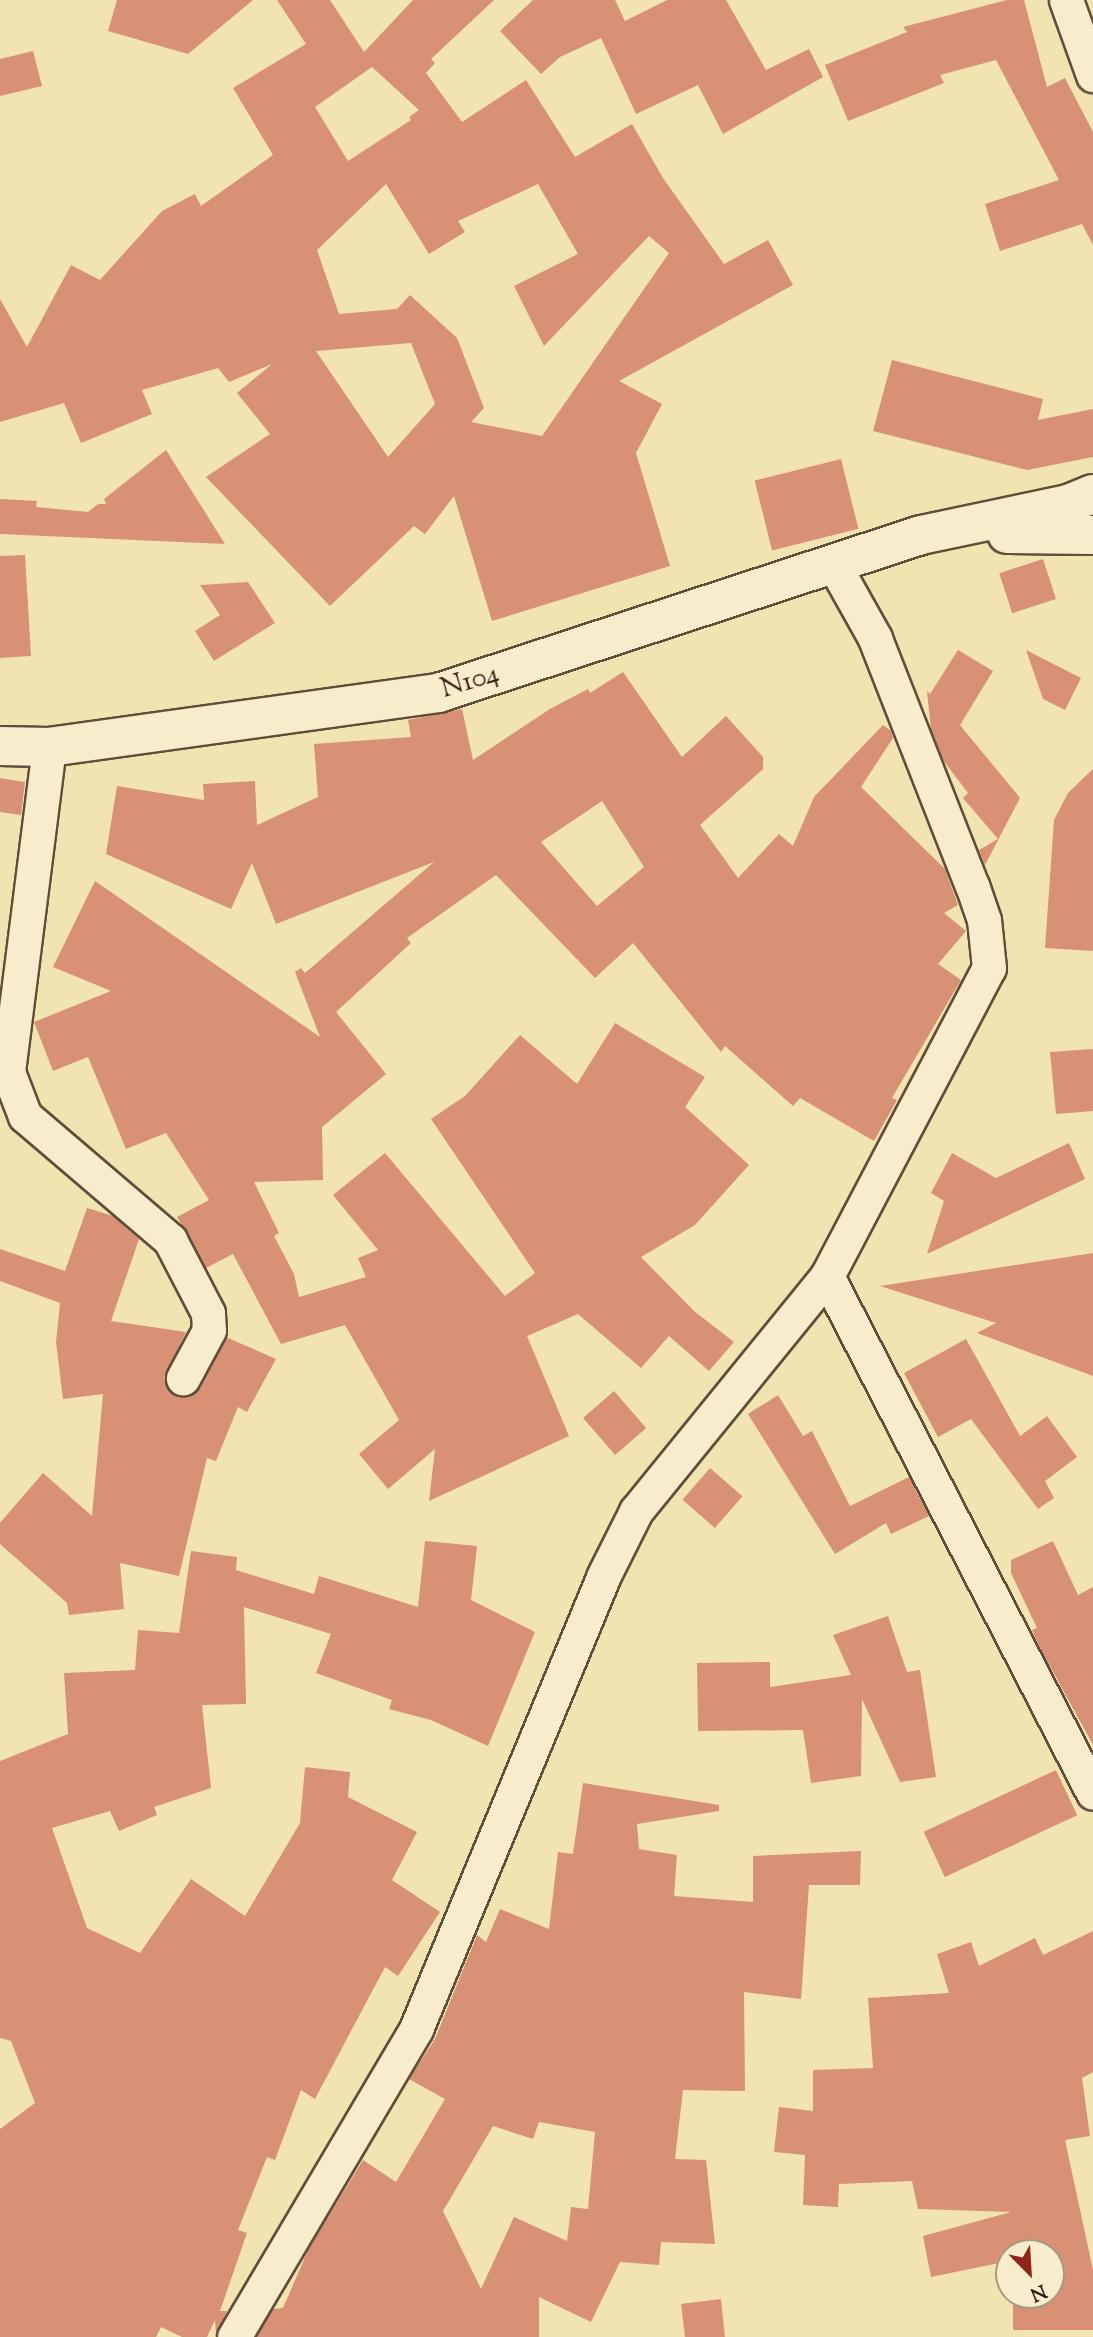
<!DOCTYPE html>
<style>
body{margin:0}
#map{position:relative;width:1093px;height:2337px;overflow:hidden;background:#f2e4b0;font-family:"Sorts Mill Goudy",serif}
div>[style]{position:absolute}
.building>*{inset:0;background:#d89175;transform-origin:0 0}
.roads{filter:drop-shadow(2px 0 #604d3a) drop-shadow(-2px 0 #604d3a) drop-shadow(0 2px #604d3a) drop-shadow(0 -2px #604d3a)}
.minor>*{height:33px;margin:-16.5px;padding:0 16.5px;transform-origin:16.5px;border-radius:16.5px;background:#f7edcc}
.tertiary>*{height:38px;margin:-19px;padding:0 19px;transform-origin:19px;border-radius:19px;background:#f7edcc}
span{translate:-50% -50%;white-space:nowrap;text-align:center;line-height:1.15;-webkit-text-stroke:5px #f7edcc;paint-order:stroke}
.street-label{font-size:28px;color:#301b12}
.north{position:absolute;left:995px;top:2239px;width:70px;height:70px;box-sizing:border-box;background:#f7edcc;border:2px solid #a79982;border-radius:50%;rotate:156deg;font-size:19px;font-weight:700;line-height:28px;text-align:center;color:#301b12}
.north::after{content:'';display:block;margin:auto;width:24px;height:32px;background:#8f2418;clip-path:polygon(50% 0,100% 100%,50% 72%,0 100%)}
</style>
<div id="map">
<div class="building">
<i style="clip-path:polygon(117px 0,253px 0,188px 54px,108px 31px)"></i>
<i style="clip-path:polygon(evenodd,277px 0,330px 0,364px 52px,413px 0,494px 0,431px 59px,435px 63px,426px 73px,462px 122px,526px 80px,575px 157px,632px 124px,663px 178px,724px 264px,768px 240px,793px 285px,619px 381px,662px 404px,636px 453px,670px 566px,492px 621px,454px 496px,425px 534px,414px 526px,330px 606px,206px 477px,270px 434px,237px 393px,272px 364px,229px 382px,218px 368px,142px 390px,152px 414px,81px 443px,64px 403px,0 422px,0 299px,27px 347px,71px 265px,100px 280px,162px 211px,195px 194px,201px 206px,273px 155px,233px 88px,306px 44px,277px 0,372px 67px,419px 110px,409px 117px,411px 120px,348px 161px,315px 107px,372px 67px,277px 0,386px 184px,429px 254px,465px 232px,458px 221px,538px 184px,578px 254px,514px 286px,544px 346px,649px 236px,669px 253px,542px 436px,471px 422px,484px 408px,457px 338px,410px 295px,397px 309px,339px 314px,317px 250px,386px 184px,277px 0,411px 343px,435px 404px,388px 457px,316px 351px,411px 343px)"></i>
<i style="clip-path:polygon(533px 0,615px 0,625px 21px,667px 0,726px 0,766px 70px,809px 49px,823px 77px,723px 134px,698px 85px,636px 114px,601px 38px,560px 57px,541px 74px,500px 31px)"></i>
<i style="clip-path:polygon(1007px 0,1024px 0,1047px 87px,1065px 78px,1093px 132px,1093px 245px,1082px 224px,1000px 251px,985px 204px,1059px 180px,996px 60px,940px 75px,944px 83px,848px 121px,825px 65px,907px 32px,903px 27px)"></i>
<i style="clip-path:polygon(33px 51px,42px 86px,0 96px,0 59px)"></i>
<i style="clip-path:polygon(892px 360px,1043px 399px,1038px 420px,1093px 409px,1093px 457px,1027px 470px,873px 431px)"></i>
<i style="clip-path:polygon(166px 450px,225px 544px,0 534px,0 499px,37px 501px,36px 507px,88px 512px,98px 504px,106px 504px,104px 499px)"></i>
<i style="left:841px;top:459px;width:72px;height:89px;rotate:76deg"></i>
<i style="clip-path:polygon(25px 555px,31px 656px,0 658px,0 556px)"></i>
<i style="left:1043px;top:559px;width:42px;height:46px;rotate:72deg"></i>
<i style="clip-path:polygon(248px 582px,275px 623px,214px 661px,195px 631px,220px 615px,200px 585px)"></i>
<i style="clip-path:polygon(958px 650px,993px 671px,960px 725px,1020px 798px,985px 865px,979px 850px,998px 839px,963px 798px,968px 793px,943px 760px,931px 729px,927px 691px,930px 694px)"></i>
<i style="clip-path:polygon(1026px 650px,1081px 678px,1065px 710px,1043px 699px)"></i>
<i style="clip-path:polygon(evenodd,623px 672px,682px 757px,726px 716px,763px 757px,763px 769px,700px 825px,738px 878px,779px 834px,793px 846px,814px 797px,883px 725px,891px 731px,893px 738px,861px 787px,945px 869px,958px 905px,944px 913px,966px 931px,938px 964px,961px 980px,892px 1098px,897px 1100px,874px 1141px,800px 1098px,793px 1106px,725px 1046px,721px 1052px,633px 943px,595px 978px,496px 875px,407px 938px,411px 943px,336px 1012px,386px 1074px,322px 1127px,323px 1180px,254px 1182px,279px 1233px,274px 1236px,294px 1274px,299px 1297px,366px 1277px,358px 1258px,378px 1250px,333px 1195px,385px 1153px,505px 1296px,535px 1273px,431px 1119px,465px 1096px,520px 1035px,577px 1084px,615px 1023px,705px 1077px,685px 1107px,749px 1165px,695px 1225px,641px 1257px,694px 1311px,734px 1342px,709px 1371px,669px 1336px,641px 1368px,578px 1314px,527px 1336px,569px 1436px,429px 1501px,435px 1449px,388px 1489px,359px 1454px,399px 1420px,345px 1325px,281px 1344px,233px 1254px,206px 1268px,181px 1224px,177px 1217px,209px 1200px,166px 1133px,126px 1149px,88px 1057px,53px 1071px,34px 1022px,111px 991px,53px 967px,95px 881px,320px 1037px,295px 972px,301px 968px,305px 973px,434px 862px,276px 924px,252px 863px,231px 909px,106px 854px,117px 786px,204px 800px,203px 784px,255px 781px,257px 825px,318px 797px,314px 744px,411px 737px,408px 720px,462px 709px,473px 760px,550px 709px,588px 689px,590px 693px,623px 672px,602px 801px,644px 867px,597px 906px,541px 842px,602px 801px)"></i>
<i style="clip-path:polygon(1093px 769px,1093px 951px,1045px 948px,1054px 820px,1068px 793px)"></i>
<i style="clip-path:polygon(0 778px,25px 782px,21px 815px,0 812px)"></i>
<i style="clip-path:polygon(1093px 1049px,1093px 1111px,1056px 1114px,1050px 1052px)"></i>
<i style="clip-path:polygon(1069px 1143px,1085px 1179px,927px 1254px,944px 1201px,931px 1193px,952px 1153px,996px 1178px)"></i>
<i style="clip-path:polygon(87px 1208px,113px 1216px,139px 1239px,111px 1321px,186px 1332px,164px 1378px,173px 1395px,184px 1397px,200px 1388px,226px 1337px,276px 1359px,247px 1412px,238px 1407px,216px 1461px,207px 1458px,179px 1576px,120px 1563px,124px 1609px,69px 1615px,67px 1603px,0 1544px,0 1523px,43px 1473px,92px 1516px,103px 1394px,63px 1399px,56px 1342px,60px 1303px,0 1281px,0 1249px,65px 1271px)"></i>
<i style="clip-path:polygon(1093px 1253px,1093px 1376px,977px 1333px,996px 1323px,880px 1286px)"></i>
<i style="clip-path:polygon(966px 1339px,1020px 1436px,1047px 1416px,1077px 1457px,1045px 1481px,1054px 1498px,1038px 1509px,971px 1419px,938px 1437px,904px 1373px)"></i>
<i style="left:614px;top:1391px;width:49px;height:41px;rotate:49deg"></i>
<i style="clip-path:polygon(778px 1395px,803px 1436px,812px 1431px,850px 1506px,909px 1477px,929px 1516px,891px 1534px,886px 1523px,835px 1554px,748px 1414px)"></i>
<i style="left:710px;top:1468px;width:43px;height:42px;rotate:41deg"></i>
<i style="clip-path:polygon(425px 1541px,477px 1546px,471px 1600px,535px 1632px,488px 1746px,431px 1720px,389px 1709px,392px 1700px,316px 1673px,331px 1634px,244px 1607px,246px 1704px,202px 1705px,211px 1788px,154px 1807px,157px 1815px,119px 1831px,110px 1811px,52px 1828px,87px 1928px,140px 1953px,191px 1879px,245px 1916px,300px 1823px,305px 1767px,350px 1772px,348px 1797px,417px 1832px,392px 1880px,440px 1912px,398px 1976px,385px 1967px,315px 2099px,301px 2090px,275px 2160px,267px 2157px,238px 2230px,247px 2233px,220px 2311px,227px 2311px,216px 2334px,215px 2320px,207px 2337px,182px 2337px,161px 2327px,156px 2337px,0 2337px,0 2129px,35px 2103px,11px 2041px,0 2038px,0 1761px,68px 1734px,64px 1673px,135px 1670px,138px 1630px,179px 1633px,191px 1551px,237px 1557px,236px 1570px,314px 1594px,319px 1576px,418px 1607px)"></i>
<i style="clip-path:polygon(1053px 1541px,1078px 1595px,1093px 1587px,1093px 1745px,1039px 1646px,1032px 1630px,1037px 1628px,1011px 1573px,1011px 1560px)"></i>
<i style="clip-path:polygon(888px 1616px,907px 1672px,920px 1670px,936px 1777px,900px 1782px,862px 1699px,861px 1776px,811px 1783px,803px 1730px,698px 1731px,697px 1663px,770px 1662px,770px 1687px,851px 1675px,833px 1635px)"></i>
<i style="left:1056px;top:1770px;width:50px;height:146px;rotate:65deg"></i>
<i style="clip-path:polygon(evenodd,583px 1783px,719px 1805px,719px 1811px,637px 1824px,639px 1849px,677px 1855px,674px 1896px,753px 1902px,753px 1856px,861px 1851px,860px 1885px,809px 1885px,801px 1999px,744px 1992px,745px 2091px,683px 2090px,675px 2159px,706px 2160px,715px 2244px,661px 2242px,659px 2265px,620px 2262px,591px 2322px,539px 2297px,539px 2337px,256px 2337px,273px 2309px,283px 2308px,309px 2248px,363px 2160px,396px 2182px,445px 2099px,409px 2079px,435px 2039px,477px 1935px,486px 1942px,500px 1909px,549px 1929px,558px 1852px,573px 1854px,583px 1783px,539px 2122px,595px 2132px,588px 2209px,571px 2207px,567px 2241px,514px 2217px,481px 2289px,443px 2211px,493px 2126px,533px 2139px,539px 2122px)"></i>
<i style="clip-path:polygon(1093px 1931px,1093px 2072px,1082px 2078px,1090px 2136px,1065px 2140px,1093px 2270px,1093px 2330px,1013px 2330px,1013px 2295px,1051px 2295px,1051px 2253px,1009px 2253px,1009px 2261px,931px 2277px,923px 2236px,1011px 2212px,918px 2209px,912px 2181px,839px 2184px,838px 2207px,803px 2205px,805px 2155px,774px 2152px,779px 2107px,813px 2111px,813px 2070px,873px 2068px,868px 1998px,949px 1993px,937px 1954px,971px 1942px,979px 1966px,1035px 1938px,1043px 1955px)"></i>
<i style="clip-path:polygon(721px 2299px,725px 2337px,685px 2337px,681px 2304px)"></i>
</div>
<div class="roads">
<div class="minor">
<i style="left:1066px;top:0;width:80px;rotate:70.2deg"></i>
<i style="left:49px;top:747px;width:328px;rotate:97.2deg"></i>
<i style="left:8px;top:1072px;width:47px;rotate:68.9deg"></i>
<i style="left:25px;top:1116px;width:191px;rotate:40.5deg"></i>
<i style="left:170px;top:1240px;width:82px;rotate:62.5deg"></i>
<i style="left:208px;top:1313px;width:17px;rotate:87deg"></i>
<i style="left:209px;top:1330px;width:55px;rotate:118.4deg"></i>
<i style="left:827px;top:1276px;width:581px;rotate:62.77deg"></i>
<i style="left:234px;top:2337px;width:358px;rotate:-59.4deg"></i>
<i style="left:416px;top:2029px;width:489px;rotate:-67.5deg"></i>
<i style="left:603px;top:1577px;width:74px;rotate:-63.4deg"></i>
<i style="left:636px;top:1511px;width:303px;rotate:-50.9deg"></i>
<i style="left:827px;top:1276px;width:348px;rotate:-62.3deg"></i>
<i style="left:989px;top:968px;width:48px;rotate:-95.9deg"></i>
<i style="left:984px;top:920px;width:36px;rotate:-109deg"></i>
<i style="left:972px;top:886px;width:266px;rotate:-111.4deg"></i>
<i style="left:875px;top:638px;width:84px;rotate:-119.3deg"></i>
</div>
<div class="tertiary">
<i style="left:1007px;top:534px;width:86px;rotate:0.7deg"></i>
<i style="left:0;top:746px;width:49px;rotate:1.2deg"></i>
<i style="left:49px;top:747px;width:393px;rotate:-7.9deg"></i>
<i style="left:438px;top:693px;width:508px;rotate:-18.11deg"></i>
<i style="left:921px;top:535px;width:150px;rotate:-11.9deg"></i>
<i style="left:1068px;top:504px;width:27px;rotate:-22deg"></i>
</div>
</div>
<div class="street-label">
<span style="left:470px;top:682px;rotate:-17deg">N104</span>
</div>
<div class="north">N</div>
</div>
